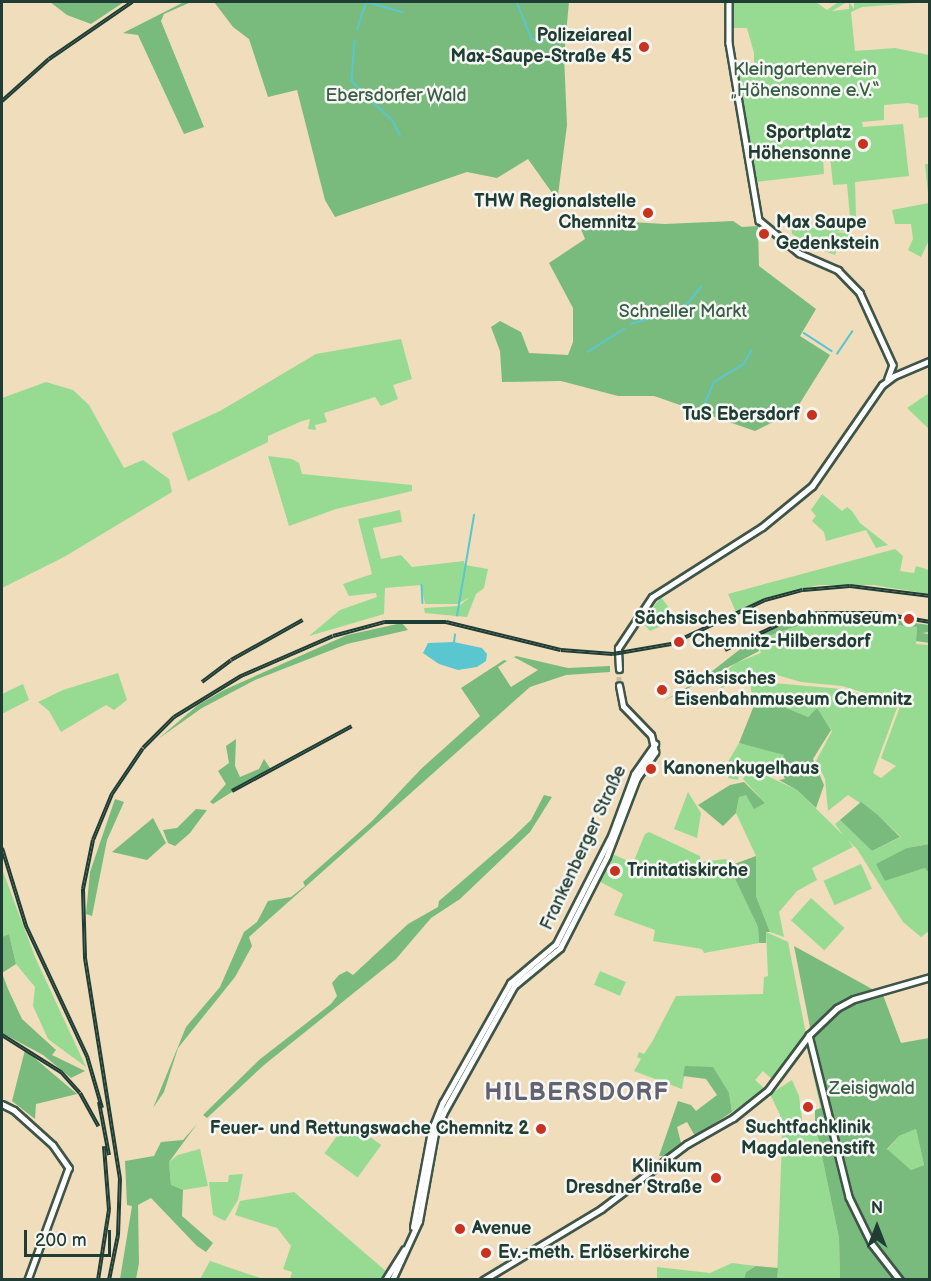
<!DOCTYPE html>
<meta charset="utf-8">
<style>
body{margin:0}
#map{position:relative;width:931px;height:1281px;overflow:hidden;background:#efddbc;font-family:"Balsamiq Sans",sans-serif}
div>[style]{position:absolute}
.green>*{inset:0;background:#97db93;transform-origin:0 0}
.forest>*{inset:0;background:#79bb7d}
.water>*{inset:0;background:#59c6d0}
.stream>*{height:1.5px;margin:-0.75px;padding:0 0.75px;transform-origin:0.75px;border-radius:0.75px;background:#59c6d0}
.primary-tunnel>*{height:5px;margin-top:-2.5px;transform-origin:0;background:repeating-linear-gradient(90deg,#c5bda1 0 5px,transparent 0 7.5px)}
.roads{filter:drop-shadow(2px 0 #3e5548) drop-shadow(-2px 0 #3e5548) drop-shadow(0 2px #3e5548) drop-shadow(0 -2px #3e5548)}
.secondary>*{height:4.5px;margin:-2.25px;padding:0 2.25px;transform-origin:2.25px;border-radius:2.25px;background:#fff}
.primary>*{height:5px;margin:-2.5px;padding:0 2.5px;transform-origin:2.5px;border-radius:2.5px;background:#fff}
.rail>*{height:4px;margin-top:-2px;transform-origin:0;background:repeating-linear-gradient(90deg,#f6f6f2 0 4.5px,#1f3d34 0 9px);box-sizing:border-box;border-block:2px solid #1f3d34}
.dots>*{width:16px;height:16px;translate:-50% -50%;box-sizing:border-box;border:3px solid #f6f6f2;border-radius:50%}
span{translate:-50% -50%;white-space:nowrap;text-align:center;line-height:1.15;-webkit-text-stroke:5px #f6f6f2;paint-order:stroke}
.poi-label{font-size:18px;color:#1f3d34;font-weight:700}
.right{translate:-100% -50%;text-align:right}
.left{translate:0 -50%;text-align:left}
.park-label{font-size:18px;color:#375d47}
.street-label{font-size:18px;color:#1f3d34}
.district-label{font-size:24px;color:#626272;font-weight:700;letter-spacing:1.5px}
.frame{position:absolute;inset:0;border:3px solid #1f3d34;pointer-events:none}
.north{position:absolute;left:847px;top:1197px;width:60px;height:60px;-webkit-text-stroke:4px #f6f6f2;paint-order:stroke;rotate:0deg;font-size:16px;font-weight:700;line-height:24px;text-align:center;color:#1f3d34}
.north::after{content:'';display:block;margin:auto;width:21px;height:27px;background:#1f3d34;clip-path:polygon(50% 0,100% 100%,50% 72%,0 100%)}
.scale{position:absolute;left:24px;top:1230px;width:87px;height:27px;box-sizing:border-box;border:3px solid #1f3d34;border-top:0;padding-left:8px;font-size:18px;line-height:21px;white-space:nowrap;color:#1f3d34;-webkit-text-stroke:4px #f6f6f2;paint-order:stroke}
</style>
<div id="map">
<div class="green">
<i style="clip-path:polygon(731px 2px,816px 2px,827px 10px,838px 2px,847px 2px,832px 11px,849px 9px,849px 2px,854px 9px,854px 2px,929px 2px,862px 7px,851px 12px,855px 51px,895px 48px,929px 55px,929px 117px,919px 118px,918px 105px,908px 103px,884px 105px,884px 120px,862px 122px,863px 127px,903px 124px,909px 176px,855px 182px,856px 216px,850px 217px,847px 184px,833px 185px,830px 156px,823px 157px,824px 174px,756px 182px,743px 126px,736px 68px,754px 64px,754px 53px,747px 28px,731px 28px)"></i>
<i style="clip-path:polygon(925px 164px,929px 164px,929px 240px,921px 257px,908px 250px,913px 239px,911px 224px,895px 224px,892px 210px,929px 203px)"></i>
<i style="clip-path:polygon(799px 222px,801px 229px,846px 225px,846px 231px,832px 232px,849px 233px,849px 247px,837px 248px,835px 255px,816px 248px,817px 242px,814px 247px,792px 234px,791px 223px)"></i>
<i style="clip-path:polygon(401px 339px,412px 379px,393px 385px,398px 399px,381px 406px,375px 397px,324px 413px,327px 422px,315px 425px,316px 430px,308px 429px,310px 419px,302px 421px,268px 436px,268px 442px,188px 481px,172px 433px,220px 411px,316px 354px)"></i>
<i style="clip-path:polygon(46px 382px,73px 390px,89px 405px,124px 468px,143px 460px,169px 479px,172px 492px,64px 557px,2px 588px,2px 398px)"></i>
<i style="clip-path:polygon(929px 393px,929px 429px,907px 408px)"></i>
<i style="clip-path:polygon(268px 456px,292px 459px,299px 463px,302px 474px,412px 485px,412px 491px,336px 509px,289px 526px)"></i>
<i style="clip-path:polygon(822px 494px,842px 511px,847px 507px,852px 511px,860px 523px,888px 545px,876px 548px,866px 530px,826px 541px,824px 532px,812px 521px,816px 516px,811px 510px)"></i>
<i style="clip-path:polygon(400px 510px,402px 522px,373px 528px,381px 559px,401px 555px,412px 567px,464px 561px,465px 565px,488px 569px,484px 588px,476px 594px,467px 617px,425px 613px,424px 608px,459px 606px,470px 597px,458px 604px,425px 604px,421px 585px,385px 588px,384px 614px,309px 636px,340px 610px,377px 597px,376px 593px,349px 596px,343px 584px,372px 574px,358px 519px)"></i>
<i style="clip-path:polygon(895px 549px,903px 556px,900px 571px,914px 573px,916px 566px,929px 570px,929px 594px,873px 585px,819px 585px,768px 597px,736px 612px,728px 594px)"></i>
<i style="clip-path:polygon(661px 597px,677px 619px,650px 631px,642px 622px)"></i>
<i style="clip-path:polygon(854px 621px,917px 627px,916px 644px,929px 645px,929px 844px,907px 848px,885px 881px,925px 868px,929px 873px,929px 931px,921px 937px,903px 922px,857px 849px,848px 840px,853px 847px,812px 868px,817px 880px,797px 891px,779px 912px,784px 937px,770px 932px,756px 896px,756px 856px,736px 813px,739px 797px,746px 794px,765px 803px,743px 779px,750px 768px,797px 790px,843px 835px,835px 824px,840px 820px,872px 851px,901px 837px,878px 815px,848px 795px,828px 811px,825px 779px,816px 761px,832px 731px,817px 709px,808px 717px,784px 707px,753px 708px,750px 681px,842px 689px,898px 705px,873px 773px,881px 778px,896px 766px,881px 758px,901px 704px,842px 686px,801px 682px,777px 675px,750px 677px,721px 688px,718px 677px,736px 663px,761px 653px,757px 640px,806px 623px)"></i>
<i style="clip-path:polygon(118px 673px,127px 700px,114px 710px,106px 705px,61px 732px,49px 711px,38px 702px,63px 690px)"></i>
<i style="clip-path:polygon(23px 684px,29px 700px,2px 714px,2px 694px)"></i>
<i style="clip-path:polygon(739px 743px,785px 755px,781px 776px,741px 764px,738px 780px,728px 778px,728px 762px)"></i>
<i style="clip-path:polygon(688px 792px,701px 813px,697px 838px,674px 829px)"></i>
<i style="clip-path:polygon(649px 832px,700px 856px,701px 862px,726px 859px,758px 927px,759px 943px,704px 953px,702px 949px,653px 941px,655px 930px,614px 915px,623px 894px,599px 881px,612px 854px,633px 863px,645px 834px)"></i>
<i style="left:861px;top:864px;width:27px;height:41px;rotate:66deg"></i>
<i style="clip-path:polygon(2px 869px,35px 957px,86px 1067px,48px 1039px,33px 1006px,35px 987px,16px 964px,9px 934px,2px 937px)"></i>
<i style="left:811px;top:898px;width:45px;height:30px;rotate:42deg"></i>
<i style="clip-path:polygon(766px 932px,788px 942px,806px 1034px,773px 1080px,763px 1071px,755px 1080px,765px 1089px,732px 1112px,729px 1093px,686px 1066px,682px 1089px,634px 1071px,641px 1059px,637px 1057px,639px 1052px,644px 1054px,652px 1042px,676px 996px,763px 994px,764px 977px,768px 976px)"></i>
<i style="left:600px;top:971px;width:28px;height:15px;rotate:23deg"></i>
<i style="clip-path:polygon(792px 1080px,799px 1096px,803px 1126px,815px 1123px,839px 1238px,840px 1279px,777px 1279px,782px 1138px,780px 1115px,770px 1094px)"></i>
<i style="left:348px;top:1121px;width:41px;height:40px;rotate:36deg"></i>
<i style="clip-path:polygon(916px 1129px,924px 1165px,911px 1170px,887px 1150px,899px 1136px)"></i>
<i style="clip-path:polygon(200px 1149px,208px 1186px,183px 1190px,171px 1186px,169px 1162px,178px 1155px)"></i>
<i style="clip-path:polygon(243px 1174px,238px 1200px,225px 1221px,213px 1215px,209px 1182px,228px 1182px,229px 1175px)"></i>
<i style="clip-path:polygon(294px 1192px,388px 1273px,383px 1279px,290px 1279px,292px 1272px,283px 1269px,291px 1246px,277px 1228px,235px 1215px,240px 1201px)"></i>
<i style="clip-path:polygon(210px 1261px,245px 1273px,264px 1279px,200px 1279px)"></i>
<i style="clip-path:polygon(732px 1263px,756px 1266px,746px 1272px,744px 1279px,657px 1280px,657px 1267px,710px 1273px)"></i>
</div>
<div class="forest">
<i style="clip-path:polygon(50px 2px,124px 2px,91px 24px,67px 15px)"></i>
<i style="clip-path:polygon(184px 2px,191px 2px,164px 14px,161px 21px,204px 127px,184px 134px,138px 35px,123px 33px)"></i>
<i style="clip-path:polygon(214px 2px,569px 2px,564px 56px,567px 125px,558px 195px,555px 197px,528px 159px,497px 178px,467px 172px,335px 217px,325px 200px,297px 90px,268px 97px,249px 39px,233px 27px)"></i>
<i style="clip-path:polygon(577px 219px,665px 224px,733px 221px,742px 227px,758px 226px,759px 266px,816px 309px,800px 336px,830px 355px,795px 411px,755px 431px,654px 396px,618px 396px,561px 381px,502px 382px,500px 351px,491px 327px,500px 321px,521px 332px,529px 353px,568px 355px,573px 342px,573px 308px,549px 263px,585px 239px)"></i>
<i style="clip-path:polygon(848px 614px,929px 625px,929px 632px,922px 633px,929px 634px,929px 643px,916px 641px,917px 627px,854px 621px,806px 623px,757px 640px,759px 651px,662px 702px,706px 676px,762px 632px,803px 618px)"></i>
<i style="clip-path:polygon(402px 623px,408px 630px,347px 644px,255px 680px,202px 708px,158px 739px,198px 705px,224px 690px,347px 635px)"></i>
<i style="clip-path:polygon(516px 656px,568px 668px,610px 666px,610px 672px,566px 675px,530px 687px,249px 937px,252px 946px,235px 977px,178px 1048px,164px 1092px,153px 1108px,186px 1027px,220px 987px,244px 932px,257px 922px,268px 901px,291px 897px,305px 886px,303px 882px,372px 821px,421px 769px,480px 716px,461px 688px,504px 660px,507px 661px,498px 667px,511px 687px,538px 670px,514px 657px,509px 660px)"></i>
<i style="clip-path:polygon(784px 707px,808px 717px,817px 708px,831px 730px,813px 759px,824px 785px,816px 808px,797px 790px,779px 780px,785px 779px,779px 767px,784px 755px,739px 743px,753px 708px)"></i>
<i style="clip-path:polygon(236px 739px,235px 766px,240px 777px,259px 769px,264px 759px,270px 768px,213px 804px,210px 802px,226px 784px,218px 771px,229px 763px,226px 746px)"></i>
<i style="clip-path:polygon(744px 782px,765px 803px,754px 809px,746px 795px,739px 797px,736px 813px,723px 826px,698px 805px,730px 785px)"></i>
<i style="clip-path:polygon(544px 795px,552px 797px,530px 832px,460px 899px,431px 918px,396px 959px,264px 1065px,207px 1118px,203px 1115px,259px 1060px,331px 1004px,337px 996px,332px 983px,339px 975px,347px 971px,353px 975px,408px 924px,438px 907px,439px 901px,511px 839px,531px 820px)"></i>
<i style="clip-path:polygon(115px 799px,124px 802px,107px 840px,92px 916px,86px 914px,90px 872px)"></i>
<i style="clip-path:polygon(861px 802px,878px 815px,900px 837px,872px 851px,840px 820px)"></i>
<i style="clip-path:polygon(196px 809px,207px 810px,190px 833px,175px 846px,168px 843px,163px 830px,177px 828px)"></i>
<i style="clip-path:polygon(153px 818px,166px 843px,147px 860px,112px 852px)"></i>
<i style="clip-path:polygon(929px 844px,929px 873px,925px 868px,885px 881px,876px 864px,907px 848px)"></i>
<i style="clip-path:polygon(756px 856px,756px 896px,770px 932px,766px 932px,766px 943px,759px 943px,758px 927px,729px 866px)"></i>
<i style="clip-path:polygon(9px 934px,16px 964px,2px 973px,8px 989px,22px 1019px,56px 1050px,52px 1055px,85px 1071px,71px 1078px,43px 1055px,2px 1033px,2px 937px)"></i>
<i style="clip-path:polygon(evenodd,794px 946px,883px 995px,901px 1043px,929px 1038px,929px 1279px,840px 1279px,839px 1238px,815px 1123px,815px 1110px,821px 1108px,812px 1070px,818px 1068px,794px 946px,916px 1129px,924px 1165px,911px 1170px,887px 1149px,899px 1136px,916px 1129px)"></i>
<i style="clip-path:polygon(25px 1050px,77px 1094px,36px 1104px,35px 1119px,12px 1101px)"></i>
<i style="clip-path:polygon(685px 1066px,713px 1067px,729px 1093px,732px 1112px,695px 1136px,687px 1122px,677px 1127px,681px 1143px,665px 1156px,659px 1156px,678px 1101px,691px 1105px,696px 1111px,717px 1095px,706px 1079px,683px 1076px)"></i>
<i style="clip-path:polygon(197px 1124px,169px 1162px,171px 1185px,183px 1190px,182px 1216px,213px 1243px,206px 1252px,197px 1246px,151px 1198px,138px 1205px,139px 1263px,136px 1279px,120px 1279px,132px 1206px,127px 1205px,125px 1161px,154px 1156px,161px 1142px,183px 1140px)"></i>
<i style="clip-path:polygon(756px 1266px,778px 1268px,777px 1279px,744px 1279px,746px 1272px)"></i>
</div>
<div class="water">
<i style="clip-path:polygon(454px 642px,482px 648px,487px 654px,486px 661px,477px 667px,458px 670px,439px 664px,423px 653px,428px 643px)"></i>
</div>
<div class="stream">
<i style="left:367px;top:2px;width:37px;rotate:16deg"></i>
<i style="left:517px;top:2px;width:40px;rotate:68deg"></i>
<i style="left:532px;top:39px;width:12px;rotate:14deg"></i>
<i style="left:357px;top:30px;width:29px;rotate:-72deg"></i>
<i style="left:355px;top:40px;width:41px;rotate:94.2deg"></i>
<i style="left:352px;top:81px;width:57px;rotate:44.3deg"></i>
<i style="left:393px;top:121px;width:16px;rotate:63deg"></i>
<i style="left:631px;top:324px;width:55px;rotate:-16.8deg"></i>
<i style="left:684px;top:308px;width:27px;rotate:-51deg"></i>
<i style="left:804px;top:333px;width:33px;rotate:33deg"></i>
<i style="left:588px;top:352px;width:43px;rotate:-32.6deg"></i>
<i style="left:837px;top:354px;width:27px;rotate:-56deg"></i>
<i style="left:702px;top:410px;width:30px;rotate:-67deg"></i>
<i style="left:714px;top:382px;width:35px;rotate:-31deg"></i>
<i style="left:744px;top:364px;width:15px;rotate:-62deg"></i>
<i style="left:422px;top:585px;width:18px;rotate:87deg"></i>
<i style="left:457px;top:616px;width:102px;rotate:-80.4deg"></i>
<i style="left:454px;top:642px;width:7px;rotate:-82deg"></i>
</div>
<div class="primary-tunnel">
<i style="left:619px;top:669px;width:16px;rotate:90deg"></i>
</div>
<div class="roads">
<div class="secondary">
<i style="left:729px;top:2px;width:41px;rotate:90deg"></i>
<i style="left:729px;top:43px;width:180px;rotate:80.4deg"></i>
<i style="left:759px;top:220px;width:52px;rotate:39.5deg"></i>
<i style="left:799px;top:253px;width:43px;rotate:23.6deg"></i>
<i style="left:838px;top:270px;width:32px;rotate:46deg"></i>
<i style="left:860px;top:293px;width:79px;rotate:65.4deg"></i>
<i style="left:893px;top:365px;width:15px;rotate:110deg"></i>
<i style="left:809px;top:1035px;width:167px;rotate:76.1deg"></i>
<i style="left:849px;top:1197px;width:52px;rotate:63.9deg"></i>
<i style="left:872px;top:1244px;width:46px;rotate:52.1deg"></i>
<i style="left:2px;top:1104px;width:13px;rotate:27deg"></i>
<i style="left:14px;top:1110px;width:52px;rotate:41.9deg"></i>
<i style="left:53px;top:1145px;width:28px;rotate:55deg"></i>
<i style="left:69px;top:1168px;width:119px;rotate:110.1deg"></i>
</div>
<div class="primary">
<i style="left:619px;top:669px;width:21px;rotate:-93deg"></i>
<i style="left:618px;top:648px;width:61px;rotate:-56.3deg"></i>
<i style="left:652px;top:597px;width:130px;rotate:-32.5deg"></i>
<i style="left:762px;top:527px;width:65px;rotate:-39.4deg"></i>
<i style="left:812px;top:486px;width:123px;rotate:-55.3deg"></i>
<i style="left:882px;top:385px;width:15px;rotate:-37deg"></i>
<i style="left:894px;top:376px;width:39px;rotate:-23deg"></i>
<i style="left:413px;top:1227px;width:98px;rotate:-79.4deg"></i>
<i style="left:431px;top:1131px;width:31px;rotate:-68deg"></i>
<i style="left:443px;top:1102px;width:137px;rotate:-60.6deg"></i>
<i style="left:510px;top:983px;width:60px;rotate:-40.3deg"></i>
<i style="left:556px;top:944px;width:121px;rotate:-63deg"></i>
<i style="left:611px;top:836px;width:66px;rotate:-69.6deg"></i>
<i style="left:634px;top:774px;width:37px;rotate:-55deg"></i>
<i style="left:385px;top:1280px;width:36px;rotate:-58deg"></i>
<i style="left:392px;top:1280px;width:65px;rotate:-65.4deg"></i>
<i style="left:419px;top:1221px;width:89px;rotate:-79.7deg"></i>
<i style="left:435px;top:1133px;width:25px;rotate:-67deg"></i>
<i style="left:445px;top:1110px;width:142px;rotate:-60.9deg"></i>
<i style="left:514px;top:986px;width:60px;rotate:-39.6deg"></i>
<i style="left:560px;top:948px;width:103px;rotate:-62.9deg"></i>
<i style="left:607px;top:856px;width:84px;rotate:-69deg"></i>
<i style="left:637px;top:778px;width:32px;rotate:-55deg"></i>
<i style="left:655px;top:752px;width:17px;rotate:-103deg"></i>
<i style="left:651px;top:735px;width:40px;rotate:-134deg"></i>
<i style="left:623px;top:706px;width:21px;rotate:-101deg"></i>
<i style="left:483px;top:1280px;width:138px;rotate:-31deg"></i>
<i style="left:601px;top:1209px;width:108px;rotate:-37.1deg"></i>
<i style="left:687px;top:1144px;width:53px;rotate:-29.5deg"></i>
<i style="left:733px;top:1118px;width:45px;rotate:-38.7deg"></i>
<i style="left:768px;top:1090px;width:69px;rotate:-53.3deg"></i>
<i style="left:809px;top:1035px;width:39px;rotate:-44deg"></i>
<i style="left:837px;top:1008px;width:19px;rotate:-28deg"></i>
<i style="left:854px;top:999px;width:79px;rotate:-16.1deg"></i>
</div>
</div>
<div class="rail">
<i style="left:2px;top:101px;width:63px;rotate:-41.8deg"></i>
<i style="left:49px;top:59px;width:101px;rotate:-34.5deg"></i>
<i style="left:725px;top:650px;width:65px;rotate:-25.4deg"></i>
<i style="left:784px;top:622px;width:35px;rotate:-15deg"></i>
<i style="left:818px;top:613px;width:60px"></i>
<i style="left:878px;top:613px;width:53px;rotate:9.8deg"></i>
<i style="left:202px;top:682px;width:36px;rotate:-37deg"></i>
<i style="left:231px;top:660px;width:82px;rotate:-29.1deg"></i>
<i style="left:232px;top:791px;width:136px;rotate:-28.4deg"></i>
<i style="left:2px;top:848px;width:82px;rotate:72.9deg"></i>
<i style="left:26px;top:926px;width:144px;rotate:64.9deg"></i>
<i style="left:87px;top:1056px;width:54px;rotate:73.9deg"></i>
<i style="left:2px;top:1035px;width:70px;rotate:32.1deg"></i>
<i style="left:61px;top:1072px;width:28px;rotate:48deg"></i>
<i style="left:80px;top:1093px;width:38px;rotate:61deg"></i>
<i style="left:99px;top:1102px;width:54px;rotate:79.3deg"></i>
<i style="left:98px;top:1280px;width:71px;rotate:-81.1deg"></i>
<i style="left:109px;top:1210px;width:64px;rotate:-94.5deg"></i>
<i style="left:109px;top:1280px;width:46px;rotate:-78.7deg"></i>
<i style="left:118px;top:1235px;width:56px;rotate:-88deg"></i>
<i style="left:120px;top:1179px;width:224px;rotate:-99deg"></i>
<i style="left:85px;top:958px;width:69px;rotate:-91.7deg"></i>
<i style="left:83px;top:889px;width:50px;rotate:-78.5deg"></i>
<i style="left:93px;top:840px;width:50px;rotate:-67.6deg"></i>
<i style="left:112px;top:794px;width:55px;rotate:-56deg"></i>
<i style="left:143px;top:748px;width:44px;rotate:-45deg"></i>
<i style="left:174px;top:717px;width:79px;rotate:-31.5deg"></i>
<i style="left:241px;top:676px;width:100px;rotate:-23.5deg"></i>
<i style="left:333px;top:636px;width:54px;rotate:-15.1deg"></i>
<i style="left:385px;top:622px;width:61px"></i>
<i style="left:446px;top:622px;width:118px;rotate:13.7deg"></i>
<i style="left:561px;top:650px;width:52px;rotate:4.4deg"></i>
<i style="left:613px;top:654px;width:59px;rotate:-9.8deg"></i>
<i style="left:671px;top:644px;width:104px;rotate:-25.1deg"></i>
<i style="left:765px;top:600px;width:39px;rotate:-15deg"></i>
<i style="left:803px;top:590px;width:47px;rotate:-4.9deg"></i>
<i style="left:850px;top:586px;width:81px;rotate:7.1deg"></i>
</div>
<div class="dots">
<i style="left:644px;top:47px;background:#c8321e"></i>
<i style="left:863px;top:144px;background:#c8321e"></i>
<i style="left:648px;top:213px;background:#c8321e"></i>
<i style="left:764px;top:234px;background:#c8321e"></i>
<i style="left:812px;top:415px;background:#c8321e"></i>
<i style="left:909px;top:619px;background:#c8321e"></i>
<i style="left:679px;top:642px;background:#c8321e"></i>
<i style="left:662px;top:690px;background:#c8321e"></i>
<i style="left:651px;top:769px;background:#c8321e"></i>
<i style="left:615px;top:871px;background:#c8321e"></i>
<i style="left:808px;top:1107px;background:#c8321e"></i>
<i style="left:541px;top:1129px;background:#c8321e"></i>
<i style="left:716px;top:1178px;background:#c8321e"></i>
<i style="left:460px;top:1229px;background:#c8321e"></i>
<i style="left:486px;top:1253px;background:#c8321e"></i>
</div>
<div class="poi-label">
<span class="right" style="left:632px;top:47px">Polizeiareal<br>Max-Saupe-Straße 45</span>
<span class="right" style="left:851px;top:144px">Sportplatz<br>Höhensonne</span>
<span class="right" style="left:636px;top:213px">THW Regionalstelle<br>Chemnitz</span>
<span class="left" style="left:776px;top:234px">Max Saupe<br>Gedenkstein</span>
<span class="right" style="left:800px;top:415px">TuS Ebersdorf</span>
<span class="right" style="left:897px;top:619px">Sächsisches Eisenbahnmuseum</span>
<span class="left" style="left:692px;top:642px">Chemnitz-Hilbersdorf</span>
<span class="left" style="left:674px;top:690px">Sächsisches<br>Eisenbahnmuseum Chemnitz</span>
<span class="left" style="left:663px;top:769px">Kanonenkugelhaus</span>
<span class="left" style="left:627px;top:871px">Trinitatiskirche</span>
<span class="right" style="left:529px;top:1129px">Feuer- und Rettungswache Chemnitz 2</span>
<span style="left:808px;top:1139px">Suchtfachklinik<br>Magdalenenstift</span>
<span class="right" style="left:702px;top:1178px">Klinikum<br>Dresdner Straße</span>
<span class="left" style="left:472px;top:1229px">Avenue</span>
<span class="left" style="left:498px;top:1253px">Ev.-meth. Erlöserkirche</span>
</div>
<div class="park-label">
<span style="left:805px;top:81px">Kleingartenverein<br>„Höhensonne e.V.“</span>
<span style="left:396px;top:96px">Ebersdorfer Wald</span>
<span style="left:683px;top:312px">Schneller Markt</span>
<span style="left:872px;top:1089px">Zeisigwald</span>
</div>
<div class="street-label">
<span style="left:584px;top:848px;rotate:-65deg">Frankenberger Straße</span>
</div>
<div class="district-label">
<span style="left:577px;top:1093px">HILBERSDORF</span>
</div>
<div class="frame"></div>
<div class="north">N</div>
<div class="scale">200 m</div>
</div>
